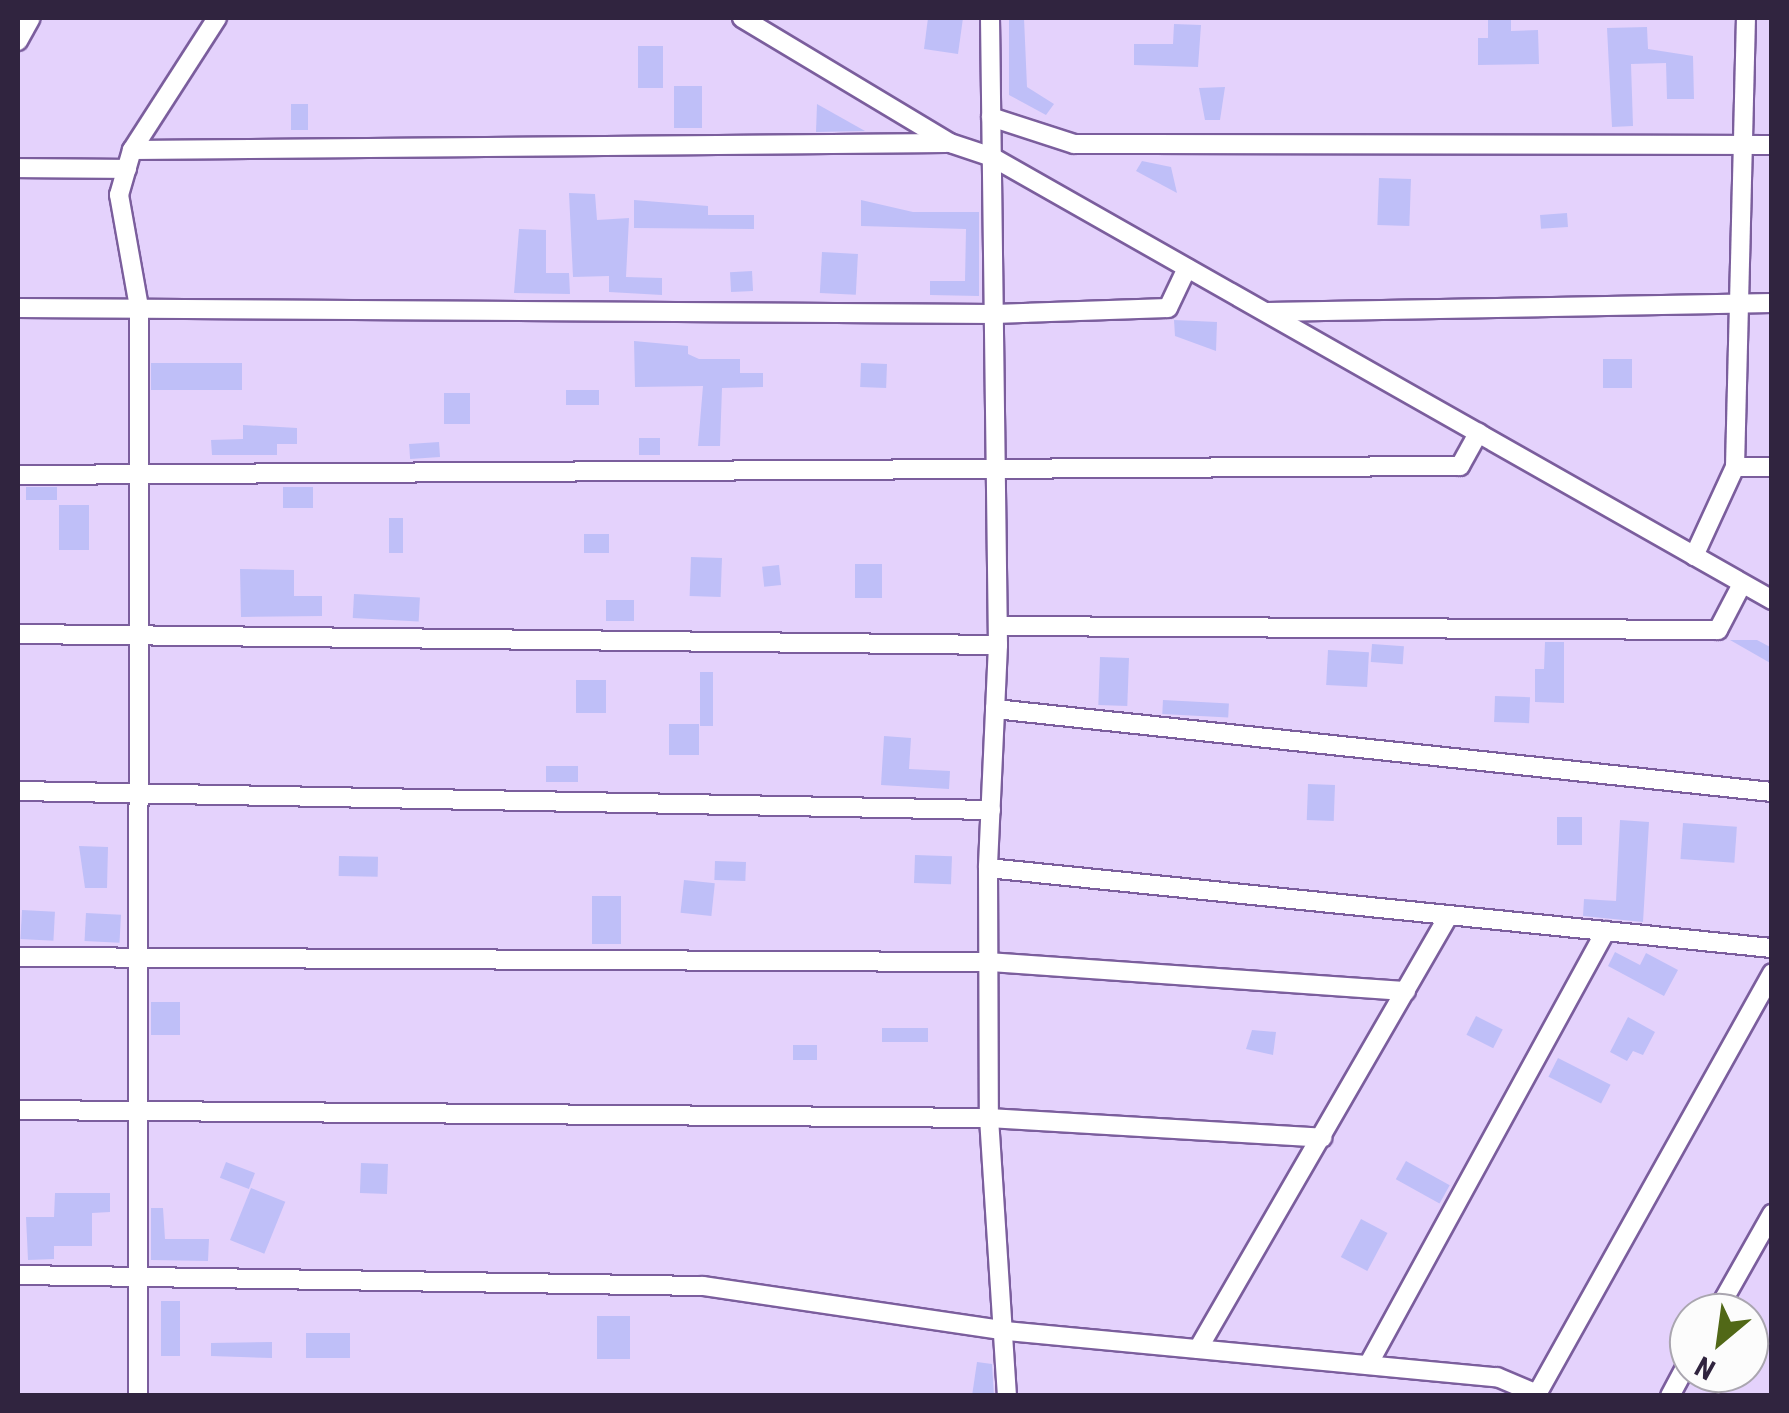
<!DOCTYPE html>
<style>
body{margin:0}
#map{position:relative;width:1789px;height:1413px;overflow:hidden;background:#e4d2fc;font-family:"Roboto Condensed",sans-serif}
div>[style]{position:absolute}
.building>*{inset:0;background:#bfbff8;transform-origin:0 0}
.roads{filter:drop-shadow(2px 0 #7b5e9d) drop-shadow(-2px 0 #7b5e9d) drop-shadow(0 2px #7b5e9d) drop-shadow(0 -2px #7b5e9d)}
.street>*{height:18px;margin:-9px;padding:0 9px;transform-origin:9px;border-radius:9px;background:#fff}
span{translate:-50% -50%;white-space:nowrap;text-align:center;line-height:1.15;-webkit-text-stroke:8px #fcfcfc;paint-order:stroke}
.frame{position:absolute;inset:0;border:20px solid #30243f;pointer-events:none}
.north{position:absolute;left:1669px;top:1293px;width:100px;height:100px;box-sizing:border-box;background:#fcfcfc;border:2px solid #aaa6b0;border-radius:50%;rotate:209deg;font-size:28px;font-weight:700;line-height:40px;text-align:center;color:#30243f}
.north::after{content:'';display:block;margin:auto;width:35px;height:45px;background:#516817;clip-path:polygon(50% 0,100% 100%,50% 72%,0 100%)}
</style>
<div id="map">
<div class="building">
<i style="clip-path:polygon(928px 18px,963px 18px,958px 54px,924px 49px)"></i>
<i style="clip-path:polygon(1009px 18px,1024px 18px,1027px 87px,1054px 104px,1046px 115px,1009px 95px)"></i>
<i style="clip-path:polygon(1488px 18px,1511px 18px,1511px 31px,1538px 30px,1539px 64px,1478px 65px,1478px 38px,1488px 38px)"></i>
<i style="clip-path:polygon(1174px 24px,1201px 25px,1198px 67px,1134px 65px,1134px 44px,1173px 44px)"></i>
<i style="clip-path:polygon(1647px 27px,1648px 49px,1693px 56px,1694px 99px,1667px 99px,1666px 63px,1631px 64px,1633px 126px,1612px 127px,1607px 28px)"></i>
<i style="left:638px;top:46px;width:25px;height:42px"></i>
<i style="left:674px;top:86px;width:28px;height:42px"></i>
<i style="clip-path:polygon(1225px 87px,1220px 120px,1205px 120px,1199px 88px)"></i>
<i style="left:291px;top:104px;width:17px;height:26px"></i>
<i style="clip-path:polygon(817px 104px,865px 131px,816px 132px)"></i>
<i style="clip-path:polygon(1142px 161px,1171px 167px,1177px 193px,1136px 171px)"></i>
<i style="left:1379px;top:178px;width:32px;height:47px;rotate:2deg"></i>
<i style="clip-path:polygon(569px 193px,595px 194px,597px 220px,629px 218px,626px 277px,662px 278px,662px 295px,609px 292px,609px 276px,573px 277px)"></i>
<i style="clip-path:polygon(634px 200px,708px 206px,708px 215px,754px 215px,754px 229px,634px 228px)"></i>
<i style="clip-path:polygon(861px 200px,913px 212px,979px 212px,979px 296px,930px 295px,930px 281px,965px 281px,966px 229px,861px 226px)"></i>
<i style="left:1567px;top:213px;width:14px;height:27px;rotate:86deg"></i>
<i style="clip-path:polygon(519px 229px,546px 230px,546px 273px,569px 273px,570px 294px,514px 293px)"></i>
<i style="left:822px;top:252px;width:36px;height:41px;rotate:3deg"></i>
<i style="left:752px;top:271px;width:20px;height:22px;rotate:87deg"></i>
<i style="clip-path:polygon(1174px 320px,1217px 322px,1216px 351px,1175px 336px)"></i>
<i style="clip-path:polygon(634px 341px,688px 346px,688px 354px,699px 359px,740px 359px,740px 373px,763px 373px,763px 387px,722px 388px,720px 446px,698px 446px,703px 386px,635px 387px)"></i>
<i style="left:1603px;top:359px;width:29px;height:29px"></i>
<i style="left:242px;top:363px;width:27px;height:91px;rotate:90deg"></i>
<i style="left:861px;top:363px;width:26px;height:24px;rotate:2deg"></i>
<i style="left:566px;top:390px;width:33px;height:15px"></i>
<i style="left:444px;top:393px;width:26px;height:31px"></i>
<i style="clip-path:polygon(243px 425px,297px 428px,297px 444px,277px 444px,277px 455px,212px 455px,211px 440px,243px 439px)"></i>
<i style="left:660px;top:438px;width:17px;height:21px;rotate:90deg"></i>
<i style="left:439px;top:442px;width:15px;height:30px;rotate:86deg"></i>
<i style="left:26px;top:487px;width:31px;height:13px"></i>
<i style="left:283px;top:487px;width:30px;height:21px"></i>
<i style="left:59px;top:505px;width:30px;height:45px"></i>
<i style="left:389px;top:518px;width:14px;height:35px"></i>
<i style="left:584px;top:534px;width:25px;height:19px"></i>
<i style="left:691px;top:557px;width:31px;height:39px;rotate:2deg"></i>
<i style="left:855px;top:564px;width:27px;height:34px"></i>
<i style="left:779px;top:565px;width:20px;height:17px;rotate:84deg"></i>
<i style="clip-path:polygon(240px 569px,294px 570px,294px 596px,322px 596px,322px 616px,241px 617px)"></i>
<i style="left:354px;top:594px;width:66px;height:24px;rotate:3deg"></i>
<i style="left:606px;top:600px;width:28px;height:21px"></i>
<i style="clip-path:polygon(1730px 640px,1757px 640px,1772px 648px,1772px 664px)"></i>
<i style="clip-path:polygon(1545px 642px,1564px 642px,1564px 703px,1535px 702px,1535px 669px,1544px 669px)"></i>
<i style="left:1372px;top:644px;width:32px;height:18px;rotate:4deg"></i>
<i style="left:1328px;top:650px;width:41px;height:35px;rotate:3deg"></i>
<i style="left:1100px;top:657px;width:29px;height:48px;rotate:2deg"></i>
<i style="left:700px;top:672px;width:13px;height:54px"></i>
<i style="left:576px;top:680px;width:30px;height:33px"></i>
<i style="left:1495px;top:696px;width:35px;height:26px;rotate:2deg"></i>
<i style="left:1163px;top:700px;width:66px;height:14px;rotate:3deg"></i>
<i style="left:699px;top:724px;width:31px;height:30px;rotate:90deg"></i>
<i style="clip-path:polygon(884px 736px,911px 738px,909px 769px,950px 771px,949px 789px,881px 785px)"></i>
<i style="left:546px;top:766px;width:32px;height:16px"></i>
<i style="left:1308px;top:784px;width:27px;height:36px;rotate:2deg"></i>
<i style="left:1557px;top:817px;width:25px;height:28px"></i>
<i style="clip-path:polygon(1620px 820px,1649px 822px,1643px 922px,1583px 916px,1584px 899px,1616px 901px)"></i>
<i style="left:1683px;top:823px;width:54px;height:36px;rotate:4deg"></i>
<i style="clip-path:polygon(79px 846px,108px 847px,107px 888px,85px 888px)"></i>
<i style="left:915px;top:855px;width:37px;height:28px;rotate:2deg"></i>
<i style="left:339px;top:856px;width:39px;height:20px;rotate:1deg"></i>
<i style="left:715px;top:861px;width:31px;height:19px;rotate:2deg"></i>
<i style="left:684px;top:880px;width:31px;height:33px;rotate:6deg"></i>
<i style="left:592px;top:896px;width:29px;height:48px"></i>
<i style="left:22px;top:910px;width:33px;height:29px;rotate:3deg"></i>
<i style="left:86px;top:913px;width:35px;height:28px;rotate:3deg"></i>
<i style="clip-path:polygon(1615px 952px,1640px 965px,1646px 953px,1678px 970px,1664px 996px,1608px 966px)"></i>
<i style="left:151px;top:1002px;width:29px;height:33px"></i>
<i style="left:1476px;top:1016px;width:30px;height:21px;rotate:27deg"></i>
<i style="clip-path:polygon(1628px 1017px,1655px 1032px,1643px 1055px,1633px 1051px,1627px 1061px,1610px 1052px)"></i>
<i style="left:928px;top:1028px;width:14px;height:46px;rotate:90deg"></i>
<i style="clip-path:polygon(1252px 1030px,1276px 1032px,1273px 1055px,1246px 1049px)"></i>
<i style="left:793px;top:1045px;width:24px;height:15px"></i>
<i style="left:1558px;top:1058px;width:59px;height:21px;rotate:27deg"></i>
<i style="left:1406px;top:1161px;width:50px;height:21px;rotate:29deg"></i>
<i style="left:226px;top:1162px;width:31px;height:17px;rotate:21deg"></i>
<i style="left:361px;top:1163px;width:27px;height:30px;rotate:2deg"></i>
<i style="left:251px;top:1188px;width:37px;height:56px;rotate:22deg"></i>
<i style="clip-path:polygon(55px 1193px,110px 1193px,110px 1212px,92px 1213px,92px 1246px,54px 1246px,54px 1259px,28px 1260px,26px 1217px,54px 1217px)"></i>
<i style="clip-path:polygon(151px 1208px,163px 1208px,165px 1239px,209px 1239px,208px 1261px,151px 1260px)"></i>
<i style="left:1361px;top:1219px;width:30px;height:43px;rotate:28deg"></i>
<i style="left:161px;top:1301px;width:19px;height:55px"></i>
<i style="left:597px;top:1316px;width:33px;height:43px"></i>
<i style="left:306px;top:1333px;width:44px;height:25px"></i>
<i style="clip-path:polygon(272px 1342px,272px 1358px,211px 1356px,211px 1343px)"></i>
<i style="clip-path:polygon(977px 1362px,992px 1364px,994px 1396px,972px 1396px)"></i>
</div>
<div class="roads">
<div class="street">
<i style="left:742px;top:18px;width:243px;rotate:31deg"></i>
<i style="left:950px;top:143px;width:44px;rotate:18.4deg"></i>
<i style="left:992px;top:157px;width:897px;rotate:29.59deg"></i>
<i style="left:990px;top:18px;width:627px;rotate:89.27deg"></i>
<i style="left:998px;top:645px;width:223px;rotate:92.6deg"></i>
<i style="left:988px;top:868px;width:250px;rotate:89.8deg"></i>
<i style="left:989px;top:1118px;width:279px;rotate:86.3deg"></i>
<i style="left:18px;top:41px;width:26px;rotate:-61deg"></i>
<i style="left:991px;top:117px;width:87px;rotate:18deg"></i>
<i style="left:1074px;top:144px;width:698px;rotate:0.08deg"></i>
<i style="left:132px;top:150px;width:814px;rotate:-0.49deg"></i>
<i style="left:18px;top:168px;width:109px;rotate:0.5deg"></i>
<i style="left:18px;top:308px;width:976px;rotate:0.35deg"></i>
<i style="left:994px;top:314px;width:174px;rotate:-2deg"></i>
<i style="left:1168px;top:308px;width:44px;rotate:-64.6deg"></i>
<i style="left:1267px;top:312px;width:505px;rotate:-1.02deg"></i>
<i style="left:1735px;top:467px;width:37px"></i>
<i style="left:18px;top:475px;width:1442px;rotate:-0.36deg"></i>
<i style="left:1460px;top:466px;width:38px;rotate:-61deg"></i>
<i style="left:1694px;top:556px;width:98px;rotate:-65.3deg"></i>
<i style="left:1735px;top:467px;width:449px;rotate:-88.6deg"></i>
<i style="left:998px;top:626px;width:720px;rotate:0.32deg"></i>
<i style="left:1718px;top:630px;width:52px;rotate:-62.4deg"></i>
<i style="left:18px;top:634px;width:980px;rotate:0.64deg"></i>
<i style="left:995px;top:709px;width:781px;rotate:6.1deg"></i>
<i style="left:18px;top:791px;width:973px;rotate:1.12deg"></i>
<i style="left:988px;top:868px;width:788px;rotate:5.83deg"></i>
<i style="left:18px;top:957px;width:971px;rotate:0.3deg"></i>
<i style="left:989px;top:962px;width:418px;rotate:4deg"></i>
<i style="left:18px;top:1110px;width:971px;rotate:0.47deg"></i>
<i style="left:989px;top:1118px;width:334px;rotate:3.4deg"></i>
<i style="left:18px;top:1275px;width:685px;rotate:0.92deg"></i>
<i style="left:703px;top:1286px;width:306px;rotate:8.4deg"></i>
<i style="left:1006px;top:1331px;width:493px;rotate:5.4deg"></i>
<i style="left:1497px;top:1377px;width:43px;rotate:23deg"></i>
<i style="left:1537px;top:1394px;width:482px;rotate:-60.8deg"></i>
<i style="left:1716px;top:1313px;width:114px;rotate:-60.5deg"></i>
<i style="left:1198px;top:1349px;width:501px;rotate:-59.96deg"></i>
<i style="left:1368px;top:1365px;width:495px;rotate:-61.3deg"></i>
<i style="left:138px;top:1396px;width:1089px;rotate:-89.95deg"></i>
<i style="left:139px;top:307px;width:114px;rotate:-100.1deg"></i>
<i style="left:119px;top:195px;width:47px;rotate:-73.9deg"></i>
<i style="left:132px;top:150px;width:157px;rotate:-57.2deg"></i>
<i style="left:1670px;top:1396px;width:40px;rotate:-62deg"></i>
</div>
</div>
<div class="frame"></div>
<div class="north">N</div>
</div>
